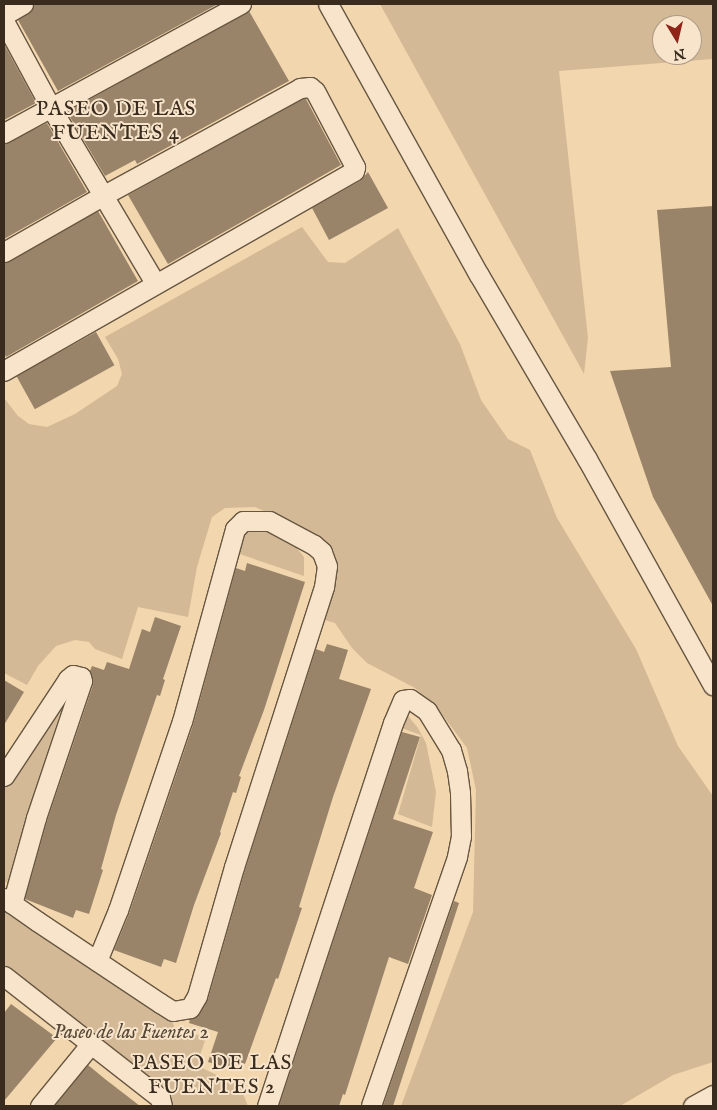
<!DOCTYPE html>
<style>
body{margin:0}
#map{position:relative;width:717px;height:1110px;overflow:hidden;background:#f2d6ad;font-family:"IM FELL English",serif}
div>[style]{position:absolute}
.green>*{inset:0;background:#d3b995}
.building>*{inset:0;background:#998469;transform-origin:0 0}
.roads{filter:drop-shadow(1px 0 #675642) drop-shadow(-1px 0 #675642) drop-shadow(0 1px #675642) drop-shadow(0 -1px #675642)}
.minor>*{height:19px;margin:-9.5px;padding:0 9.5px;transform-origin:9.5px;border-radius:9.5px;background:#f7e4ca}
span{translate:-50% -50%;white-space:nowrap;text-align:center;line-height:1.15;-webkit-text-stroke:4px #f7e4ca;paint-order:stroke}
.park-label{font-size:20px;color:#584837;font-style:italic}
.neighbourhood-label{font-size:21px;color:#392c1f;letter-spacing:1px}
.frame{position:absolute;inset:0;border:5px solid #392c1f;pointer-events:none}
.north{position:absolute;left:652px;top:15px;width:50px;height:50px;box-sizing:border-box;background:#f7e4ca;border:1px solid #ab9a86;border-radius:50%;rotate:171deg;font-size:14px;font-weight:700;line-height:20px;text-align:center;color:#392c1f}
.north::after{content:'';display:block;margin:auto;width:18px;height:22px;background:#8f2418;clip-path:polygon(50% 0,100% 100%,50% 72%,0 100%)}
</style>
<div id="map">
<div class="green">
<i style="clip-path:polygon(evenodd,380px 4px,713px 4px,713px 59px,559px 71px,588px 338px,584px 374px,380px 4px,662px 25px,692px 25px,692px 55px,662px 55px,662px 25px)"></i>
<i style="clip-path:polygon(302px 227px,328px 262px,345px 263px,398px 228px,460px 344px,481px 400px,508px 439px,530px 450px,557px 518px,636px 649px,678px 746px,713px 796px,713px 1062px,673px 1075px,620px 1106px,401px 1106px,473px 912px,476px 790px,467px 748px,439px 710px,415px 688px,367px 663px,352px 648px,335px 623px,317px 618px,328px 562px,287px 521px,255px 507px,225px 508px,212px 517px,197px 567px,188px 617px,138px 607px,122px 659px,95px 649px,89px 642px,75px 640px,56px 646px,38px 666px,27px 685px,4px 673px,4px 398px,18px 416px,29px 424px,47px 427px,75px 414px,117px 386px,122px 374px,118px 359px,105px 337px)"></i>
<i style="clip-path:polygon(252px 524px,296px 547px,304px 557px,304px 576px,228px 550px)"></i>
<i style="clip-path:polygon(70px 680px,9px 884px,4px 881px,4px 776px)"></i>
<i style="clip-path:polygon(395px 705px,404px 711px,418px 728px,426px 743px,436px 792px,432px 827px,398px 814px,421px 735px,384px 722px,388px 707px)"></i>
<i style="clip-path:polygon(4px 895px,170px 1011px,174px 1027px,206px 1038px,199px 1058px,202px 1068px,240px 1086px,248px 1106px,159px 1106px,4px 980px)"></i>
</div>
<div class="building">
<i style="clip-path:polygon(34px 4px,218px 4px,58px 91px,18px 20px,29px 13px)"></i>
<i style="clip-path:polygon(249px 11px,289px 81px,137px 164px,135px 160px,105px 176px,67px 112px)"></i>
<i style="clip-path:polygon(4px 44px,36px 103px,4px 120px)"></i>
<i style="clip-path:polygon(303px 99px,306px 99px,341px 165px,168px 264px,128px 195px)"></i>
<i style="clip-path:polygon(47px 123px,87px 192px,4px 239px,4px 144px)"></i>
<i style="clip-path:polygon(368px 172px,388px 208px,329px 240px,312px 208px,360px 181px)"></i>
<i style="clip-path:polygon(713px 206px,713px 606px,653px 497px,610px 371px,671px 367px,657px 210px)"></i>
<i style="clip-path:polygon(98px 211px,138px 281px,6px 357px,4px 353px,4px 263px)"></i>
<i style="left:96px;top:332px;width:38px;height:91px;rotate:61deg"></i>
<i style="clip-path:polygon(247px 563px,305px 582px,264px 710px,239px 776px,241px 777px,236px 793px,233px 792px,220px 832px,221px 833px,194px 905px,176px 963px,164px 959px,161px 967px,114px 950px,129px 914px,193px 725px,236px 568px,245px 571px)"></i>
<i style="clip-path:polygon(155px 617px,181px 626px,163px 679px,165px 680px,160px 696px,157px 695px,116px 815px,101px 869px,103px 870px,89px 914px,76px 910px,73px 918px,25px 899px,47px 821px,93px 685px,90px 671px,92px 666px,104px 670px,107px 662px,129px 669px,142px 629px,150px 632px)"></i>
<i style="clip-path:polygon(327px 644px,348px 650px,339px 679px,371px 689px,333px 797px,299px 907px,302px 908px,278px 979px,276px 978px,245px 1064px,232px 1060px,229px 1068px,208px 1062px,218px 1032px,189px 1023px,190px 1019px,199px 1014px,208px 999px,245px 870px,316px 649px,324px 652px)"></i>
<i style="clip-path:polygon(4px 680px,24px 692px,4px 725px)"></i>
<i style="clip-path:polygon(402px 732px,420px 737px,393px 819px,433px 832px,414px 888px,432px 895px,408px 964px,389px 957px,345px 1095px,343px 1094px,339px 1106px,279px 1106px)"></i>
<i style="clip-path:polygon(454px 901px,459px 903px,393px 1106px,383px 1106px)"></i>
<i style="clip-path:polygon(11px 1004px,57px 1038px,4px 1101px,4px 1013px)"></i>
<i style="clip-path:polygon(88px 1065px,105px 1079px,140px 1106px,54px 1106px)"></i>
</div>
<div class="roads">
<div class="minor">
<i style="left:328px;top:4px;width:310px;rotate:60.9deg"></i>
<i style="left:479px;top:275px;width:213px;rotate:59.6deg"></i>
<i style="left:587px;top:459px;width:259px;rotate:60.9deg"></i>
<i style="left:4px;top:15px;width:22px;rotate:-30deg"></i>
<i style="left:4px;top:21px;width:97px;rotate:61.6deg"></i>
<i style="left:50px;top:106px;width:206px;rotate:59.3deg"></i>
<i style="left:4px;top:133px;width:270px;rotate:-28.6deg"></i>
<i style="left:4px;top:252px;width:115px;rotate:-29.7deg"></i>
<i style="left:104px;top:195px;width:223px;rotate:-28.6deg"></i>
<i style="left:300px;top:88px;width:10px;rotate:-6deg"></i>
<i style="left:310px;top:87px;width:6px;rotate:39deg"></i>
<i style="left:315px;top:91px;width:86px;rotate:62.2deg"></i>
<i style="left:355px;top:167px;width:4px;rotate:104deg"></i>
<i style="left:354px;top:171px;width:403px;rotate:150.3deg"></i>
<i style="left:4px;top:776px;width:116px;rotate:-56.6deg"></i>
<i style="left:68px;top:679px;width:6px;rotate:-39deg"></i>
<i style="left:73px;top:675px;width:8px;rotate:14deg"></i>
<i style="left:81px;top:677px;width:4px;rotate:76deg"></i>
<i style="left:82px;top:681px;width:145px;rotate:108.6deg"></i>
<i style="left:36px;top:818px;width:89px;rotate:105.6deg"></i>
<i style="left:4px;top:898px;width:40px;rotate:34.9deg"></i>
<i style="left:37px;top:921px;width:148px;rotate:33.7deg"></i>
<i style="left:160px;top:1003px;width:15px;rotate:32deg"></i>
<i style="left:173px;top:1011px;width:17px;rotate:-10deg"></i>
<i style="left:190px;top:1008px;width:14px;rotate:-60deg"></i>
<i style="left:197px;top:996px;width:134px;rotate:-74deg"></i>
<i style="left:234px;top:867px;width:294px;rotate:-72.2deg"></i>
<i style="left:324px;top:587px;width:21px;rotate:-82deg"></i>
<i style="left:327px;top:566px;width:15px;rotate:-110deg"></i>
<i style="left:322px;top:552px;width:11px;rotate:-139deg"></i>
<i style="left:314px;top:545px;width:51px;rotate:-151.9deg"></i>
<i style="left:269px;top:521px;width:26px;rotate:180deg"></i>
<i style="left:243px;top:521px;width:11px;rotate:135deg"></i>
<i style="left:235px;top:529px;width:199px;rotate:105.4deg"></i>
<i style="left:182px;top:721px;width:200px;rotate:108.7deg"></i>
<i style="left:118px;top:910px;width:55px;rotate:112.4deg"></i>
<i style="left:4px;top:976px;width:198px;rotate:38deg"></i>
<i style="left:160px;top:1098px;width:8px;rotate:76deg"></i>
<i style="left:40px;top:1106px;width:79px;rotate:-50.7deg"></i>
<i style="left:267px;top:1106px;width:403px;rotate:-71.8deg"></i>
<i style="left:393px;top:723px;width:25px;rotate:-67deg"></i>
<i style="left:403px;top:700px;width:7px;rotate:-8deg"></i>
<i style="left:410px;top:699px;width:21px;rotate:35deg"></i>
<i style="left:427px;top:711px;width:46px;rotate:58.4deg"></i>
<i style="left:451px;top:750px;width:22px;rotate:74deg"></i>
<i style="left:457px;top:771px;width:22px;rotate:82deg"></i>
<i style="left:460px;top:793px;width:43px;rotate:88.7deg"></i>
<i style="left:461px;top:836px;width:21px;rotate:101deg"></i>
<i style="left:457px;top:857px;width:263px;rotate:109.1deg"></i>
<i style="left:693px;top:1106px;width:23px;rotate:-29deg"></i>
</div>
</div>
<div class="park-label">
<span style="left:131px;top:1032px">Paseo de las Fuentes 2</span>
</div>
<div class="neighbourhood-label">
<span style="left:116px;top:122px">PASEO DE LAS<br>FUENTES 4</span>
<span style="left:212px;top:1076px">PASEO DE LAS<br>FUENTES 2</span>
</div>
<div class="frame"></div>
<div class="north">N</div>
</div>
